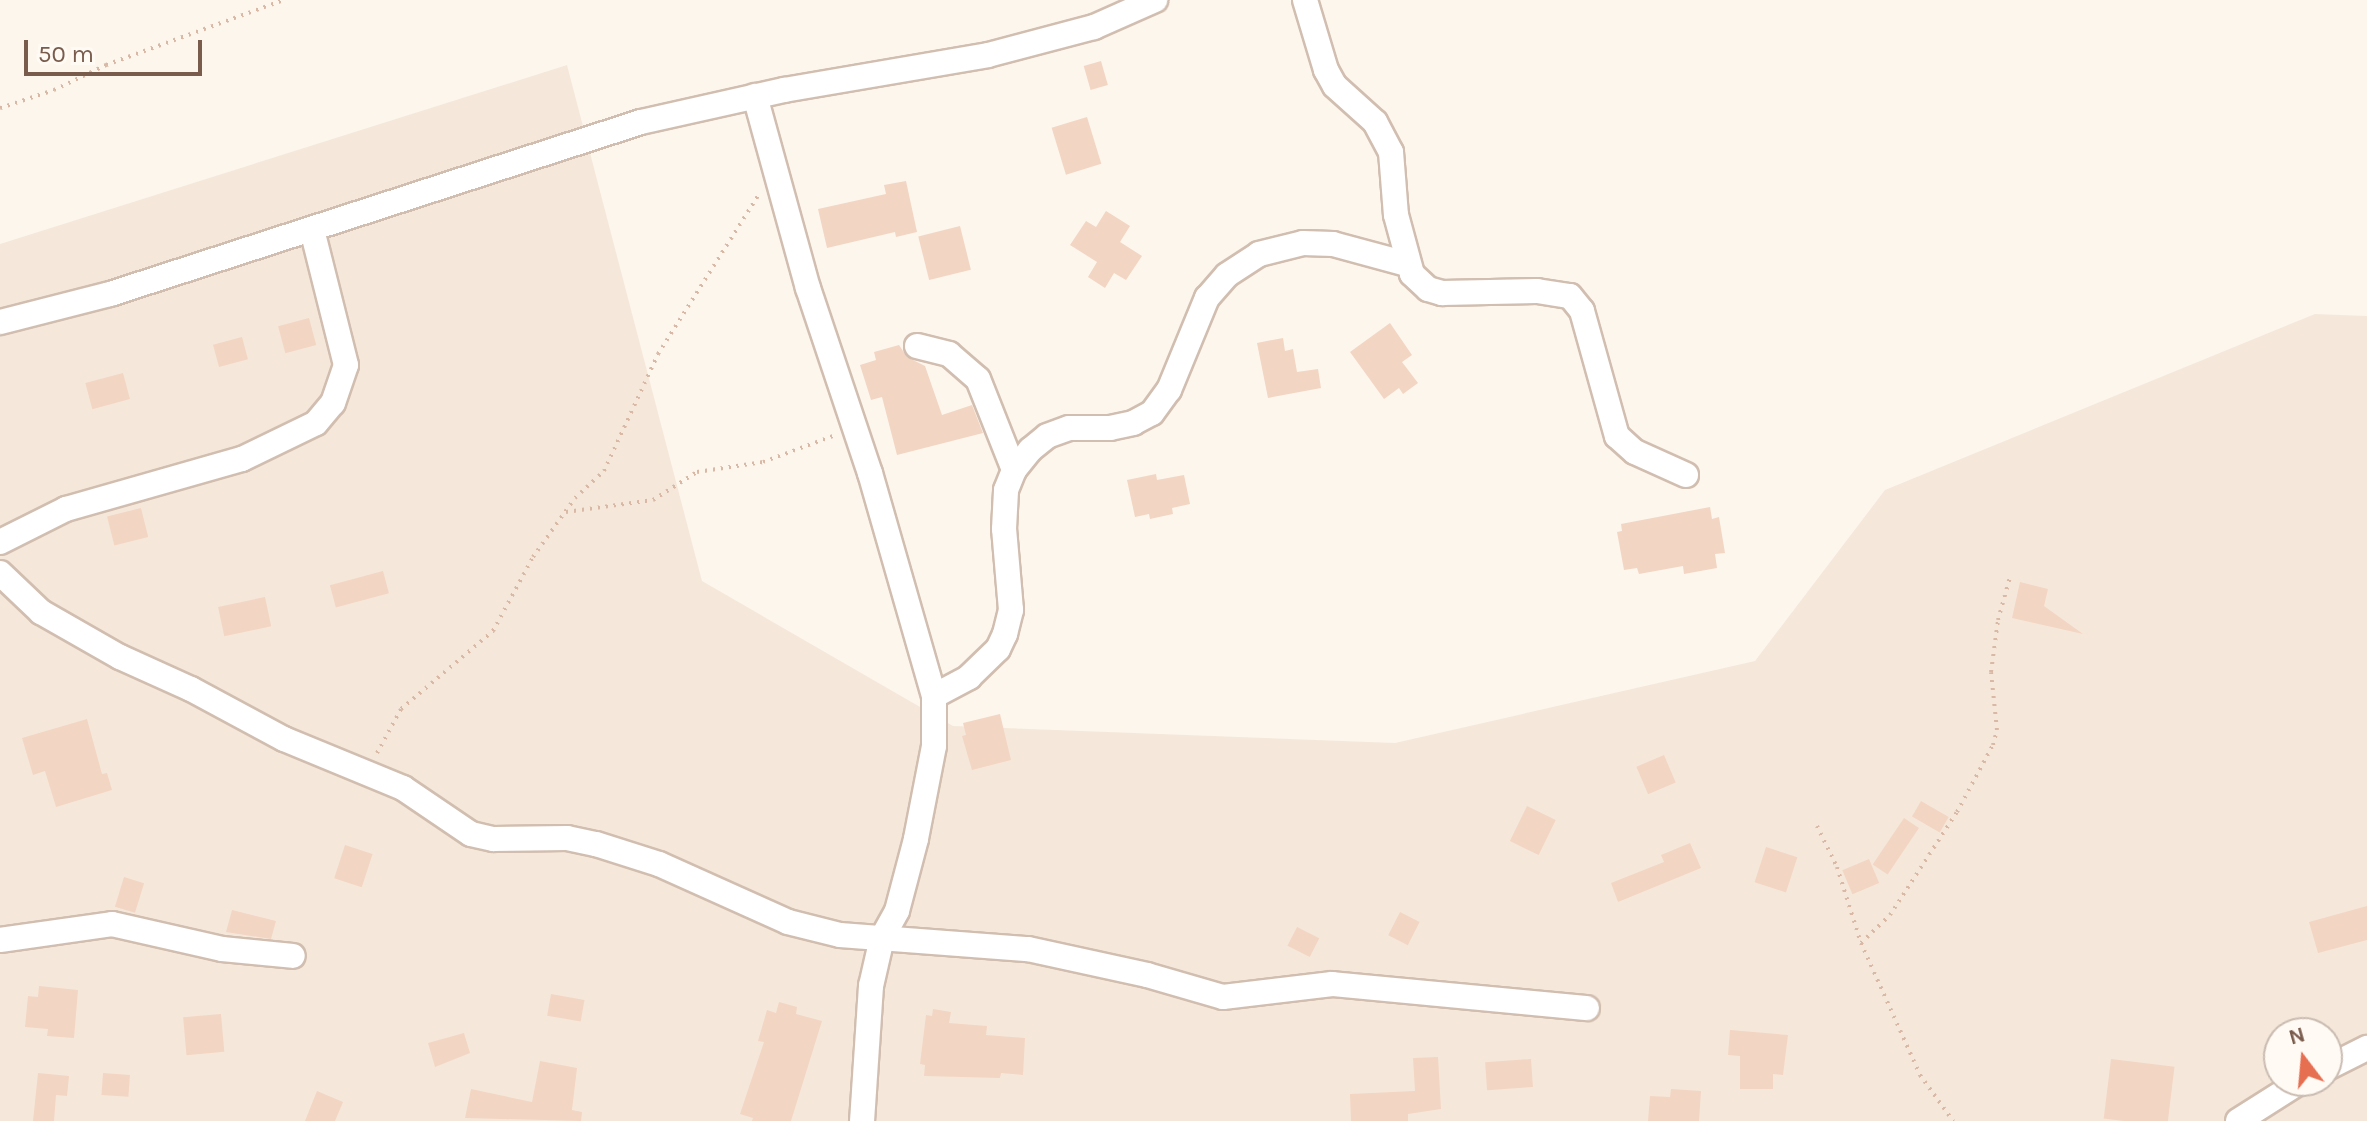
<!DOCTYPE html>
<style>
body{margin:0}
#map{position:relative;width:2367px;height:1121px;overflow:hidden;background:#fdf6ec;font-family:Karla,sans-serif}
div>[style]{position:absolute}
.residential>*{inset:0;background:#f5e8da}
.building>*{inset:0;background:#f3d5c3;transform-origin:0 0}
.path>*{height:4px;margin-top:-2px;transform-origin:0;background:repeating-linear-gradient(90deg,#d9b8a5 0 2px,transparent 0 8px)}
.roads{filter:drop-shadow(2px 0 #d1beb0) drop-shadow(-2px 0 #d1beb0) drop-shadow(0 2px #d1beb0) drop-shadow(0 -2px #d1beb0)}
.minor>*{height:24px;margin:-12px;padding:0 12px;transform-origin:12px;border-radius:12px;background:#fff}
span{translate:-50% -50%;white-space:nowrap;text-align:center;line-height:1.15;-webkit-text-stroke:6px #fffaf3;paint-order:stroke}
.north{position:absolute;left:2263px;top:1017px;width:80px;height:80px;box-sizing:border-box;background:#fffaf3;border:2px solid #cabbb1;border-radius:50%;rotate:344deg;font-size:22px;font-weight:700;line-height:32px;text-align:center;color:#7a5c4d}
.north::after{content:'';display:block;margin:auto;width:28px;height:36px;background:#e76f51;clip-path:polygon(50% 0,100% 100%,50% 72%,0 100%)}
.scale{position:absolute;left:24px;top:40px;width:178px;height:36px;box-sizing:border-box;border:4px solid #7a5c4d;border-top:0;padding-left:10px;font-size:24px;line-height:28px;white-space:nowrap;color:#7a5c4d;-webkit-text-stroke:6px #fffaf3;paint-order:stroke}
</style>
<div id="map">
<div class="residential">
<i style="clip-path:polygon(evenodd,567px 65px,702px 581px,953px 726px,1395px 743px,1755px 661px,1885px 490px,2315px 314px,2367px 316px,2367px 1121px,0 1121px,0 244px,567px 65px,2279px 1033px,2327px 1033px,2327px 1081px,2279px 1081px,2279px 1033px)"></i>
</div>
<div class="building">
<i style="left:1101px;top:61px;width:25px;height:18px;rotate:74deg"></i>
<i style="left:1087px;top:117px;width:49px;height:37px;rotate:73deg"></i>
<i style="clip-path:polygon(906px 181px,917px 232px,896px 237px,895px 232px,827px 248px,818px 209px,886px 194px,884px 185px)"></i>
<i style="clip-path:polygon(1106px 211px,1130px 226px,1120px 242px,1142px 256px,1126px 280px,1114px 273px,1105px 288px,1088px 277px,1097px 262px,1070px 245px,1086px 221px,1096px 227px)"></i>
<i style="left:960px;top:226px;width:45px;height:43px;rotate:76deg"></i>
<i style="left:309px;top:318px;width:28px;height:32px;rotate:75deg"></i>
<i style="clip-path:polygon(1390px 323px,1412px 355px,1402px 362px,1418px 383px,1403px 394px,1399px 388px,1384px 399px,1350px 352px)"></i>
<i style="left:242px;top:337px;width:23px;height:30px;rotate:75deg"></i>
<i style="clip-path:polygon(1283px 338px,1285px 351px,1293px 349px,1297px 372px,1318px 369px,1321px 388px,1268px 398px,1257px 343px)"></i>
<i style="clip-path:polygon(899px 345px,907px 357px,925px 366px,942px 415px,972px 405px,983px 433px,897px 455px,882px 397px,871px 400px,860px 365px,876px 360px,874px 352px)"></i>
<i style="left:123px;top:373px;width:27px;height:39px;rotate:75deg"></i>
<i style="clip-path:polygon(1156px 474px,1157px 480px,1184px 475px,1190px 504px,1172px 508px,1173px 514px,1150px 519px,1149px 514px,1135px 517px,1127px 480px)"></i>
<i style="clip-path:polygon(1710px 507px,1712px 519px,1719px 517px,1725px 553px,1715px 554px,1717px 568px,1684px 574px,1683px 566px,1639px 574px,1637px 568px,1624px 570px,1617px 532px,1622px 531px,1621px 524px)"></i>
<i style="left:141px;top:508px;width:30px;height:35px;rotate:76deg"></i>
<i style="left:383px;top:571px;width:23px;height:55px;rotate:75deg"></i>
<i style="clip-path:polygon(2020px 582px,2048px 589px,2044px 606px,2083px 634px,2012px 618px)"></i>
<i style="left:265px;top:597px;width:30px;height:48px;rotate:78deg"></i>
<i style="clip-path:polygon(1000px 714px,1011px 760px,972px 770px,962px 736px,966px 735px,963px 723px)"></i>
<i style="clip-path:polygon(87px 719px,102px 774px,107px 773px,112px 790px,56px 807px,45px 771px,33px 775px,22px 738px)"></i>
<i style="left:1664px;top:755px;width:30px;height:30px;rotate:67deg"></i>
<i style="left:1921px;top:801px;width:32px;height:18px;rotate:30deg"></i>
<i style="left:1527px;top:806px;width:32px;height:39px;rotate:26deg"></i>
<i style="left:1904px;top:818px;width:18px;height:56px;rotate:34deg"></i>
<i style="clip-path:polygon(1690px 843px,1701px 868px,1618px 902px,1611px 883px,1664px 862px,1661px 855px)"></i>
<i style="left:345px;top:845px;width:29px;height:35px;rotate:18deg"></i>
<i style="left:1766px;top:847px;width:33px;height:37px;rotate:18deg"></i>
<i style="left:1869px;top:859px;width:26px;height:29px;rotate:67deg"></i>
<i style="left:124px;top:877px;width:21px;height:31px;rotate:17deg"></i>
<i style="clip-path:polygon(2367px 906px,2367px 940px,2318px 953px,2309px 922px)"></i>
<i style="clip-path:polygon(232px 910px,276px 921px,271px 939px,226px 932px)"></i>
<i style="left:1400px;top:912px;width:22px;height:26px;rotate:27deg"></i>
<i style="left:1297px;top:927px;width:25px;height:21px;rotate:27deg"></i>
<i style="clip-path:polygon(39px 986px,78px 990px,74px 1038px,47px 1036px,48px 1029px,25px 1027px,28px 996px,38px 997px)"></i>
<i style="left:551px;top:994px;width:34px;height:22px;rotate:10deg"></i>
<i style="clip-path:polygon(779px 1002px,797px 1007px,796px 1014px,822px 1021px,791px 1121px,752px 1121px,753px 1118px,740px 1114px,764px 1042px,758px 1041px,767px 1010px,776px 1013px)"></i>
<i style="clip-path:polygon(933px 1009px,951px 1012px,949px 1023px,987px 1026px,986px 1035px,1025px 1038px,1023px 1075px,1001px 1073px,1000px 1078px,924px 1076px,925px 1065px,920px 1064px,926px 1015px,932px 1016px)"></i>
<i style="left:221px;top:1014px;width:38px;height:38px;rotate:85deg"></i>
<i style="clip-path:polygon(1730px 1030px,1788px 1035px,1783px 1075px,1773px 1074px,1773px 1089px,1740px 1089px,1740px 1056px,1728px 1055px)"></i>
<i style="clip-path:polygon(464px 1033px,470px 1053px,435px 1067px,428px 1043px)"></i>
<i style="clip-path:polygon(1438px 1057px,1441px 1109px,1408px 1114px,1408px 1121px,1351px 1121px,1350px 1094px,1415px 1091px,1413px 1058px)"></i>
<i style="left:1531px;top:1059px;width:28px;height:46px;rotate:86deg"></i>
<i style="left:2111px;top:1059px;width:64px;height:60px;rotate:7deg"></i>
<i style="clip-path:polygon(540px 1061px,577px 1068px,572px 1110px,582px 1112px,581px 1121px,465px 1118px,471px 1089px,532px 1102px)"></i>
<i style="clip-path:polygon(38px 1073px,69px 1076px,67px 1096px,56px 1095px,54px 1121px,33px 1121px)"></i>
<i style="left:103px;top:1073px;width:27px;height:22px;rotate:4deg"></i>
<i style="clip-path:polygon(1671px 1089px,1701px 1091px,1699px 1121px,1648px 1121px,1650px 1096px,1670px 1097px)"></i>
<i style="clip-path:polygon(317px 1091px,343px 1102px,335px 1121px,305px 1121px)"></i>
</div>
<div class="path">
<i style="left:0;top:108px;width:57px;rotate:-18.4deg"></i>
<i style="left:54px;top:90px;width:58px;rotate:-25.7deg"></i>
<i style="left:106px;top:65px;width:189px;rotate:-20.1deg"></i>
<i style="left:566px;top:512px;width:88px;rotate:-7.9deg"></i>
<i style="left:653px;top:500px;width:52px;rotate:-32.5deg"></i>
<i style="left:697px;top:472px;width:67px;rotate:-8.6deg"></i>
<i style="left:763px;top:462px;width:75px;rotate:-20.4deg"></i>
<i style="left:377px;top:753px;width:50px;rotate:-61.4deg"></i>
<i style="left:401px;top:709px;width:121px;rotate:-40.3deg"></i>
<i style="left:493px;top:631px;width:84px;rotate:-61.6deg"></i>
<i style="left:533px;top:557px;width:72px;rotate:-54.6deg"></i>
<i style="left:575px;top:498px;width:40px;rotate:-43deg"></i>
<i style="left:604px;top:471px;width:129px;rotate:-65.2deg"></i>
<i style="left:658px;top:354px;width:187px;rotate:-57.7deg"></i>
<i style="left:1817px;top:826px;width:46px;rotate:64deg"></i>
<i style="left:1837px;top:867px;width:80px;rotate:72.5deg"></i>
<i style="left:1861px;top:943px;width:145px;rotate:65.9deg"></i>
<i style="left:1920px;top:1075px;width:57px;rotate:54.3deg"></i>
<i style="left:1861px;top:943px;width:40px;rotate:-44deg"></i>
<i style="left:1890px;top:915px;width:123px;rotate:-57deg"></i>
<i style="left:1957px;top:812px;width:76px;rotate:-61.8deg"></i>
<i style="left:1993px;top:745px;width:16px;rotate:-75deg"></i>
<i style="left:1997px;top:730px;width:58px;rotate:-95.9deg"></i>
<i style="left:1991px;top:672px;width:52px;rotate:-82.3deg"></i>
<i style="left:1998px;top:620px;width:45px;rotate:-74.4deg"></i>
</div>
<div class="roads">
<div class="minor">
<i style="left:1305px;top:0;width:73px;rotate:73.3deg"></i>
<i style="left:1326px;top:70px;width:18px;rotate:61deg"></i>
<i style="left:1335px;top:86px;width:54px;rotate:42deg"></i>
<i style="left:1375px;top:122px;width:34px;rotate:62deg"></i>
<i style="left:1391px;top:152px;width:63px;rotate:85.5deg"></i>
<i style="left:1396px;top:215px;width:61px;rotate:74.8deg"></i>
<i style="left:1412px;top:274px;width:22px;rotate:43deg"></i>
<i style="left:1428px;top:289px;width:15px;rotate:16deg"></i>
<i style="left:1442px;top:293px;width:95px;rotate:-1.2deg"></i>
<i style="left:1537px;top:291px;width:33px;rotate:9deg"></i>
<i style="left:1570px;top:296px;width:19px;rotate:51deg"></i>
<i style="left:1582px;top:311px;width:130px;rotate:74.4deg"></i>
<i style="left:1617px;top:436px;width:24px;rotate:42deg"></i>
<i style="left:1635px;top:452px;width:56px;rotate:24.3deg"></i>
<i style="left:755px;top:96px;width:199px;rotate:74.6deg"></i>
<i style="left:808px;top:288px;width:195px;rotate:71.5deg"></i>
<i style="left:870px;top:473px;width:232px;rotate:74deg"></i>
<i style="left:934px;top:696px;width:50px;rotate:90deg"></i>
<i style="left:934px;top:746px;width:95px;rotate:101deg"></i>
<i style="left:916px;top:839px;width:74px;rotate:104.8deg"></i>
<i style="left:897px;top:911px;width:31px;rotate:119deg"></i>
<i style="left:882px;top:938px;width:49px;rotate:102.9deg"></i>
<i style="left:871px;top:986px;width:135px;rotate:93.8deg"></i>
<i style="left:0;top:322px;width:114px;rotate:-14.3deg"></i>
<i style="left:110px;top:294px;width:558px;rotate:-17.95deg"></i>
<i style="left:641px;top:122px;width:147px;rotate:-12.6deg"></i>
<i style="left:784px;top:90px;width:207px;rotate:-9.7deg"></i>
<i style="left:988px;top:55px;width:110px;rotate:-14.8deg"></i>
<i style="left:1094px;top:27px;width:67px;rotate:-23.9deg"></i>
<i style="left:917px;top:346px;width:33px;rotate:14deg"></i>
<i style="left:949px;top:354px;width:38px;rotate:41deg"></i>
<i style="left:978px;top:379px;width:98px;rotate:68.4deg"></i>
<i style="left:0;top:542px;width:74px;rotate:-26.6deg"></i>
<i style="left:66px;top:509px;width:183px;rotate:-15.9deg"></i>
<i style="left:242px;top:459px;width:82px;rotate:-25.9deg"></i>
<i style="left:316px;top:423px;width:26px;rotate:-50deg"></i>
<i style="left:333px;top:403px;width:40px;rotate:-71.1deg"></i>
<i style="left:346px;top:365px;width:139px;rotate:-104.1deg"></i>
<i style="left:0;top:573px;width:57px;rotate:43.6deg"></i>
<i style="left:41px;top:612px;width:91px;rotate:29.7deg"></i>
<i style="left:120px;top:657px;width:78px;rotate:24.3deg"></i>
<i style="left:191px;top:689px;width:106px;rotate:28.3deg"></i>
<i style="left:284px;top:739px;width:129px;rotate:22.4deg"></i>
<i style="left:403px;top:788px;width:82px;rotate:34.1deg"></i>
<i style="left:471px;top:834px;width:23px;rotate:13deg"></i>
<i style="left:493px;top:839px;width:74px;rotate:-0.8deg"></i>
<i style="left:567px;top:838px;width:30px;rotate:12deg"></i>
<i style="left:596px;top:844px;width:66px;rotate:17.6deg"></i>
<i style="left:659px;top:864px;width:141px;rotate:24.2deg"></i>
<i style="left:788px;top:922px;width:54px;rotate:14deg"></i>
<i style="left:840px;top:935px;width:189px;rotate:4.3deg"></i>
<i style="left:1028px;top:949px;width:122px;rotate:12.3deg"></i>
<i style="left:1147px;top:975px;width:79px;rotate:16.1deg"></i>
<i style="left:1223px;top:997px;width:110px;rotate:-6.8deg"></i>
<i style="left:1332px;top:984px;width:256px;rotate:5.4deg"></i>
<i style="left:934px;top:696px;width:40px;rotate:-28deg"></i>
<i style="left:969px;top:677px;width:40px;rotate:-44deg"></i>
<i style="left:998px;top:649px;width:17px;rotate:-65deg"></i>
<i style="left:1005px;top:634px;width:25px;rotate:-76deg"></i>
<i style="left:1011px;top:610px;width:81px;rotate:-94.9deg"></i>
<i style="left:1004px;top:529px;width:39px;rotate:-87deg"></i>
<i style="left:1006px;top:490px;width:22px;rotate:-68deg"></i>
<i style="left:1014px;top:470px;width:26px;rotate:-51deg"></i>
<i style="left:1030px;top:450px;width:22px;rotate:-39deg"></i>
<i style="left:1047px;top:436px;width:23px;rotate:-20deg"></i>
<i style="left:1069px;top:428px;width:41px"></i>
<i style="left:1110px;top:428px;width:24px;rotate:-12deg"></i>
<i style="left:1133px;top:423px;width:21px;rotate:-28deg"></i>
<i style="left:1152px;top:413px;width:29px;rotate:-54deg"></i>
<i style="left:1169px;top:390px;width:100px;rotate:-67.6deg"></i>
<i style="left:1207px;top:298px;width:30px;rotate:-49deg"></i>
<i style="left:1227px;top:275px;width:38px;rotate:-33deg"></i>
<i style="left:1259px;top:254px;width:45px;rotate:-14deg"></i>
<i style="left:1303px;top:243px;width:30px;rotate:2deg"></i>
<i style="left:1333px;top:244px;width:77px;rotate:15.1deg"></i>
<i style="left:0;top:940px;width:113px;rotate:-8.1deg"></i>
<i style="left:112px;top:924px;width:113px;rotate:12.8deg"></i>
<i style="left:222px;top:949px;width:71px;rotate:5.6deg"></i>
<i style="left:2327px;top:1068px;width:45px;rotate:-26.6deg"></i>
<i style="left:2238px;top:1121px;width:75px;rotate:-32.4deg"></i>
</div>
</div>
<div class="north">N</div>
<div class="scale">50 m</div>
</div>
